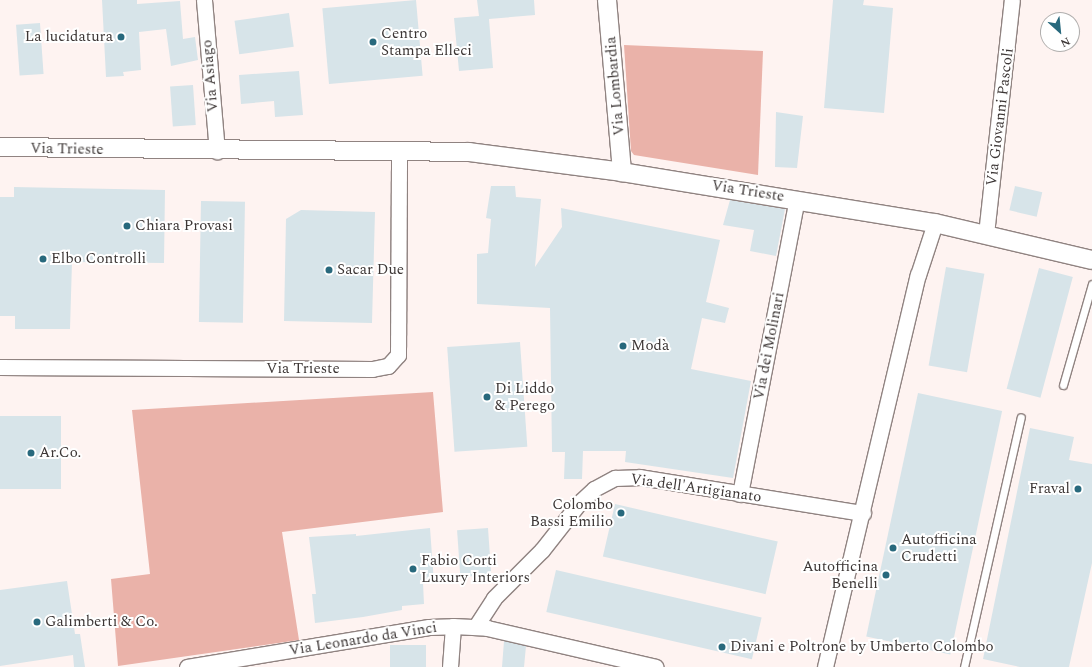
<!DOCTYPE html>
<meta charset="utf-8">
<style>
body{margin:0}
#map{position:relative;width:1092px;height:667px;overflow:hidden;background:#fef3f1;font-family:Spectral,serif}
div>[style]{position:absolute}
.green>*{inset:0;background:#eab2a9}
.building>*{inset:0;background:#d7e4e9;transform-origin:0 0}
.roads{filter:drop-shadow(1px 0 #908381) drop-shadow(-1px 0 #908381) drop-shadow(0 1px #908381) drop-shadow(0 -1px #908381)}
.service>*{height:7px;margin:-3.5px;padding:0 3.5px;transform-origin:3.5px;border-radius:3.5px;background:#fff}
.minor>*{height:15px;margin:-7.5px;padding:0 7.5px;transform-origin:7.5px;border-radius:7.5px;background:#fff}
.tertiary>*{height:18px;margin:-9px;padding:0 9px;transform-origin:9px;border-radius:9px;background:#fff}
.dots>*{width:11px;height:11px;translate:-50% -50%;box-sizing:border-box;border:2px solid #fff;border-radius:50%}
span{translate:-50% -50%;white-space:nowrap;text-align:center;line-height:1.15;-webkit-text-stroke:4px #fff;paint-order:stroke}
.poi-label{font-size:15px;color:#3c3635}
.left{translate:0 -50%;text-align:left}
.right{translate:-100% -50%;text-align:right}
.street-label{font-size:15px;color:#3c3635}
.north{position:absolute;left:1040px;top:12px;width:40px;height:40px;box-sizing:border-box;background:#fff;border:1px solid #b1afae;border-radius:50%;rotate:153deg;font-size:11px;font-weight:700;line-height:16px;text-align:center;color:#3c3635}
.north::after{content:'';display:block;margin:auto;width:14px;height:18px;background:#28697d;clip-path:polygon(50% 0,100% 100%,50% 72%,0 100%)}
</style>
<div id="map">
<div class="green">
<i style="clip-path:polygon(624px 45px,763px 51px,758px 175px,634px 155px,631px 151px)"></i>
<i style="clip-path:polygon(433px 392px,443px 512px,282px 532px,299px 640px,118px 666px,111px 579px,150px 574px,132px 410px)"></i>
</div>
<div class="building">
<i style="clip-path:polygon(102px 0,137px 0,137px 4px,180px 1px,183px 39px,195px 37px,198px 60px,171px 66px,166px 29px,139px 32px,141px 70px,123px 72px,124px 76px,106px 77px)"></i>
<i style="left:416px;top:0;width:76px;height:94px;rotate:85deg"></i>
<i style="clip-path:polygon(477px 0,534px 0,535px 15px,489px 19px,493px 68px,459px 71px,454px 18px,479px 16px)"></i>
<i style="clip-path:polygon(833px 0,864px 0,863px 5px,893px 8px,884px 113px,824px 108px)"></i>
<i style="left:289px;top:13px;width:34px;height:55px;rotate:82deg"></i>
<i style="left:40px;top:23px;width:51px;height:24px;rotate:86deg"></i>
<i style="clip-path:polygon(299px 71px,303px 115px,275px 117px,274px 101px,241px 104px,239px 75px)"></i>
<i style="left:193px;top:85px;width:40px;height:23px;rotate:86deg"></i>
<i style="clip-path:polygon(776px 112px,803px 116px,797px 168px,775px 167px)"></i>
<i style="clip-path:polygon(491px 186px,515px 186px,516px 197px,541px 199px,535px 267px,562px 227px,561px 208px,720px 240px,706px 302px,729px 308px,725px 323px,702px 318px,691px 369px,751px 381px,733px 478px,625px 462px,626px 451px,583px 451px,582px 479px,564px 479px,565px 452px,552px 452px,550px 308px,477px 304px,477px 254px,488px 253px,491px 219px,486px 218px)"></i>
<i style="left:1015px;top:186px;width:28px;height:25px;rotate:13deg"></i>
<i style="clip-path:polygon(14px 187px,165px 190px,164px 263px,72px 262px,70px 329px,15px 329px,15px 316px,0 316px,0 197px,14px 197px)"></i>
<i style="clip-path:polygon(730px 200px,785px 209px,776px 256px,750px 251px,754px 230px,723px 225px)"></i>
<i style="left:201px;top:201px;width:44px;height:121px;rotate:1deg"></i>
<i style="clip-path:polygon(301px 210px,375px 212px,372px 323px,284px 321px,286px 219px)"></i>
<i style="left:946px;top:267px;width:39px;height:100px;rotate:10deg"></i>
<i style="left:1039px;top:268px;width:35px;height:125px;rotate:15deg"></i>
<i style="left:520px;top:342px;width:105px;height:73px;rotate:86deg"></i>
<i style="left:918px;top:393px;width:86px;height:249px;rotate:12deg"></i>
<i style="left:0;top:416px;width:61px;height:73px"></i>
<i style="clip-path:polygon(1030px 428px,1074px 437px,1069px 460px,1092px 464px,1092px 563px,1069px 667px,1020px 667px,983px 659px)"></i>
<i style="left:615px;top:504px;width:167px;height:54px;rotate:13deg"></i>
<i style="clip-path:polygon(430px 528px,434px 583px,423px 583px,424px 604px,402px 606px,402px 610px,363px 617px,315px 623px,312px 594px,316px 594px,309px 537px,356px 534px,356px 536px)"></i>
<i style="left:488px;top:528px;width:47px;height:31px;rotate:86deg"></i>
<i style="left:556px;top:570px;width:211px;height:43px;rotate:13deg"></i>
<i style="clip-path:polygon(67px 581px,75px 634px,80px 634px,85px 667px,74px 667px,73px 655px,0 666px,0 590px)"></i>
<i style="clip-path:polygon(504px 641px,526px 646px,524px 667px,502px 667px)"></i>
<i style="left:390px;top:645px;width:36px;height:22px"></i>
</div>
<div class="roads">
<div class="service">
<i style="left:1063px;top:385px;width:105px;rotate:-74deg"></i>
<i style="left:964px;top:667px;width:256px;rotate:-77.2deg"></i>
</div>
<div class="minor">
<i style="left:204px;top:0;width:152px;rotate:85.1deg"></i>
<i style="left:986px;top:234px;width:235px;rotate:-83.7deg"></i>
<i style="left:0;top:367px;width:372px;rotate:0.3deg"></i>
<i style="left:372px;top:369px;width:16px;rotate:-11deg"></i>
<i style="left:388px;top:366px;width:15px;rotate:-48deg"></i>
<i style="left:398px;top:355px;width:203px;rotate:-89.7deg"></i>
<i style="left:740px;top:494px;width:300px;rotate:-79.1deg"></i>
<i style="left:476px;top:626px;width:33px;rotate:-57deg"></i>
<i style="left:494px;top:598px;width:68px;rotate:-45deg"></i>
<i style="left:542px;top:550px;width:60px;rotate:-51.8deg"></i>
<i style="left:579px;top:503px;width:21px;rotate:-43deg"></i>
<i style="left:594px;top:489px;width:24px;rotate:-28deg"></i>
<i style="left:615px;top:478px;width:25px;rotate:-2deg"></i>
<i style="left:640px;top:477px;width:226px;rotate:9.2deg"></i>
<i style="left:187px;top:667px;width:245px;rotate:-9.4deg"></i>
<i style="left:429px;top:627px;width:24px;rotate:-2deg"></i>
<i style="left:453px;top:626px;width:34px;rotate:3deg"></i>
<i style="left:487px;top:628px;width:173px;rotate:13deg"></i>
<i style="left:450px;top:667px;width:41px;rotate:-85.8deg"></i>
<i style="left:825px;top:667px;width:403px;rotate:-76.7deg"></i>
<i style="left:918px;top:275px;width:55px;rotate:-71.9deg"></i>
</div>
<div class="tertiary">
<i style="left:607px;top:0;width:173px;rotate:85deg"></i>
<i style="left:0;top:147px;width:469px;rotate:0.6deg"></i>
<i style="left:469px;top:152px;width:154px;rotate:7.4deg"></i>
<i style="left:622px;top:172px;width:317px;rotate:9.3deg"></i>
<i style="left:935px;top:223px;width:161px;rotate:13.3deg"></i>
</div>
</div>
<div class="dots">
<i style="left:121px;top:37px;background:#28697d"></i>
<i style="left:373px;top:42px;background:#28697d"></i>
<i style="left:127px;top:226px;background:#28697d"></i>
<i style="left:43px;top:259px;background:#28697d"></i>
<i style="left:329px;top:270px;background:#28697d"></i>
<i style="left:623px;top:346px;background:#28697d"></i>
<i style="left:487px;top:397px;background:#28697d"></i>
<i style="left:31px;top:453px;background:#28697d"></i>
<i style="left:1078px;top:489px;background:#28697d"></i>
<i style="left:621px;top:513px;background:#28697d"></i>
<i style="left:893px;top:548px;background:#28697d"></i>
<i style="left:413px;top:569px;background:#28697d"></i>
<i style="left:886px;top:575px;background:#28697d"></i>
<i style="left:37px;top:622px;background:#28697d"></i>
<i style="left:722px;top:647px;background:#28697d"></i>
</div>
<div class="poi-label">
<span class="left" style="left:381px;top:42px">Centro<br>Stampa Elleci</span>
<span class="right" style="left:113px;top:37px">La lucidatura</span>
<span class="left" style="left:135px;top:226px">Chiara Provasi</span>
<span class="left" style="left:51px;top:259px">Elbo Controlli</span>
<span class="left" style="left:337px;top:270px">Sacar Due</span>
<span class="left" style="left:631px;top:346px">Modà</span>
<span class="left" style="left:495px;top:397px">Di Liddo<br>&amp; Perego</span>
<span class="left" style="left:39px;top:453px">Ar.Co.</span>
<span class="right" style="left:1070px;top:489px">Fraval</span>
<span class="right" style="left:613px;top:513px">Colombo<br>Bassi Emilio</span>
<span class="left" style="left:901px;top:548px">Autofficina<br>Crudetti</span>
<span class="left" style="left:421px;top:569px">Fabio Corti<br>Luxury Interiors</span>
<span class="right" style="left:878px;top:575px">Autofficina<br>Benelli</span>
<span class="left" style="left:45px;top:622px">Galimberti &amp; Co.</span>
<span class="left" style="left:730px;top:647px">Divani e Poltrone by Umberto Colombo</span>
</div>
<div class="street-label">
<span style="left:210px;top:76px;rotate:-95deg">Via Asiago</span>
<span style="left:615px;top:86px;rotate:-95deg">Via Lombardia</span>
<span style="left:1000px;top:117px;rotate:-83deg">Via Giovanni Pascoli</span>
<span style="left:67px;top:149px;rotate:1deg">Via Trieste</span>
<span style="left:748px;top:191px;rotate:9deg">Via Trieste</span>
<span style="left:769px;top:346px;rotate:-79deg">Via dei Molinari</span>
<span style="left:303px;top:369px">Via Trieste</span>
<span style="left:696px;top:488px;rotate:8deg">Via dell'Artigianato</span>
<span style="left:363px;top:639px;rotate:-9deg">Via Leonardo da Vinci</span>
</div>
<div class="north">N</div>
</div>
